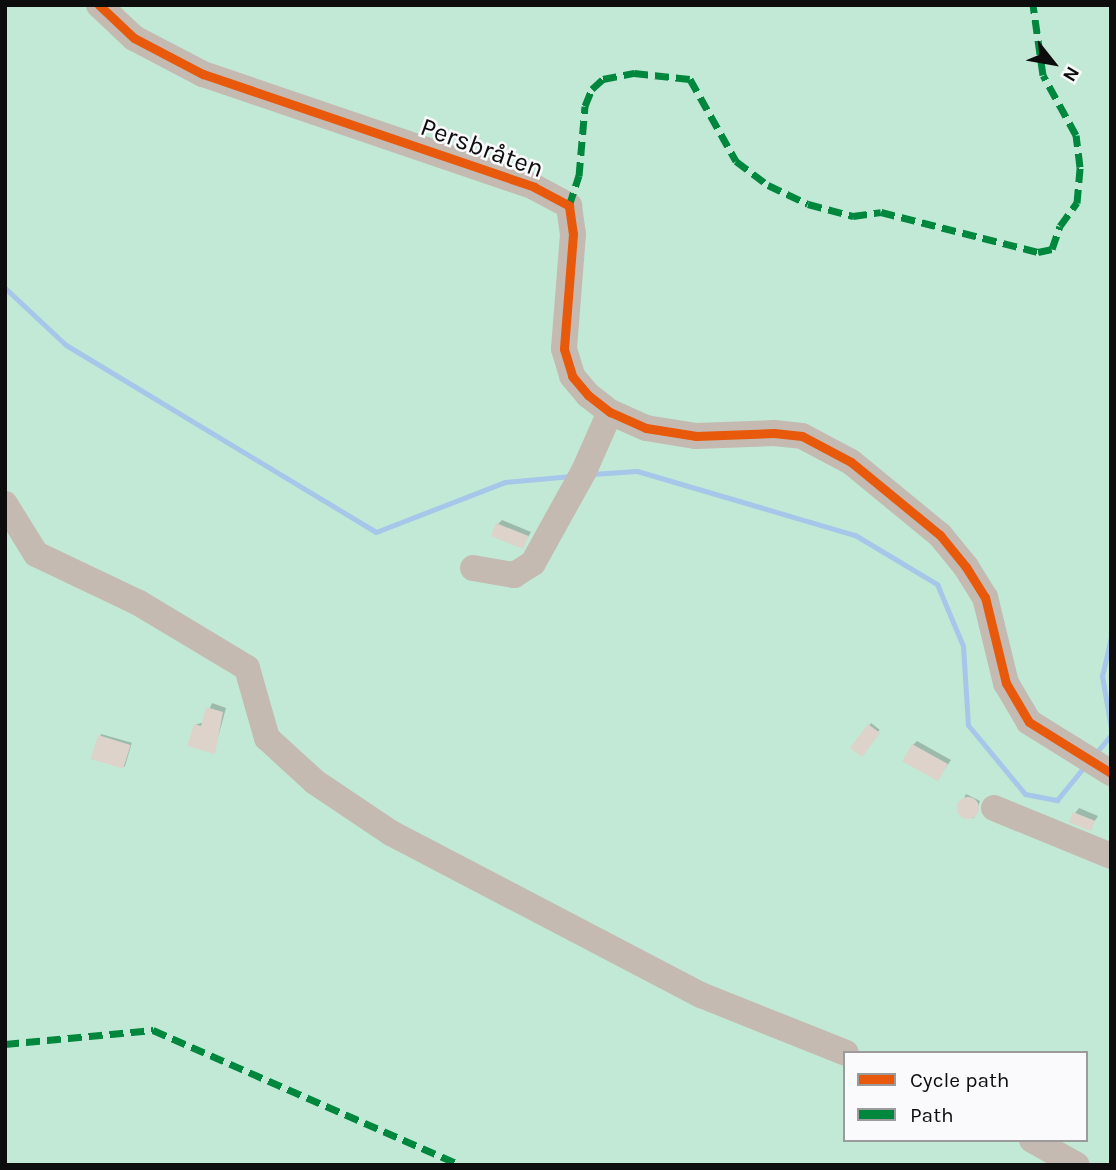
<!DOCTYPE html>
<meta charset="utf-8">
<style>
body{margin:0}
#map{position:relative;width:1116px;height:1170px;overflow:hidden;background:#fbfbfb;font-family:Karla,sans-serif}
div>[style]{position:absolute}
.forest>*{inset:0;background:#c2e9d6}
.shadow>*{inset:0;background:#0003;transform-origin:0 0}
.stream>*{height:5px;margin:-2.5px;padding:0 2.5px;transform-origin:2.5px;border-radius:2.5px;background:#a6c6ea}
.building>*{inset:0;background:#ddd3ca;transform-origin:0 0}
.round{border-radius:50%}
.minor>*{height:26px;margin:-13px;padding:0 13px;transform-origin:13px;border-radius:13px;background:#c4bab1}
.quiet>*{height:7px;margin-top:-3.5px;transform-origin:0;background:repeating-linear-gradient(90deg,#00873e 0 14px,transparent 0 21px)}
.cycleway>*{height:9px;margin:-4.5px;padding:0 4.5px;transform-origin:4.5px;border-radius:4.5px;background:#e8590c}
span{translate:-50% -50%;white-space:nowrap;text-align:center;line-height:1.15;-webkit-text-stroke:5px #fafafc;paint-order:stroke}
.street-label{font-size:26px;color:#0d0d0d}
.frame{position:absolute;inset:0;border:7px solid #0d0d0d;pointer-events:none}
.legend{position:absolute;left:843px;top:1051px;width:245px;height:91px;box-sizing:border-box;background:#fafafc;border:2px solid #9b9b9c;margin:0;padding:9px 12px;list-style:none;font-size:21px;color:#0d0d0d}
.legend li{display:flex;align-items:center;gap:14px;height:35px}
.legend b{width:35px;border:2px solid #9b9b9c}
.north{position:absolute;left:1018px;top:28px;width:70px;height:70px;-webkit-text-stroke:5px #fafafc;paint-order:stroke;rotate:121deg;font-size:19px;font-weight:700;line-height:28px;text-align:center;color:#0d0d0d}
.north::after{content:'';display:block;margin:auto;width:24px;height:32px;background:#0d0d0d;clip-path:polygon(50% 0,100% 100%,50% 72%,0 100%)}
</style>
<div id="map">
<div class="forest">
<i style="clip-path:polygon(evenodd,5px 5px,1111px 5px,1111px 1165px,5px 1165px,5px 5px,845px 1053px,1086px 1053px,1086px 1140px,845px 1140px,845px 1053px)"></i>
</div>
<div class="shadow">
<i style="clip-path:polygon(502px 520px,531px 532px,522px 547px,498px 524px)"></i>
<i style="clip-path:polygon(212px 703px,226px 708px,214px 752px,195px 725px,204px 722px)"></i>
<i style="left:871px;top:723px;width:11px;height:30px;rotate:38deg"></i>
<i style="left:101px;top:734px;width:32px;height:25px;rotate:16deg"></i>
<i style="clip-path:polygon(917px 741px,951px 760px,939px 777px,913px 745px)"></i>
<i style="clip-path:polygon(966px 794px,980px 801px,974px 818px,958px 811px)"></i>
<i style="clip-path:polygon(1079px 808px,1098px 816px,1090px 828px,1075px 813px)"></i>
</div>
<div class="stream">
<i style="left:5px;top:288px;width:83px;rotate:43.1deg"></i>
<i style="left:66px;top:345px;width:362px;rotate:31.1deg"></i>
<i style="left:376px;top:532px;width:138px;rotate:-21.2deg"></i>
<i style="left:505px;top:482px;width:67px;rotate:-5.1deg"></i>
<i style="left:592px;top:474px;width:45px;rotate:-3.8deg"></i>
<i style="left:637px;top:471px;width:227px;rotate:16.4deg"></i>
<i style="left:855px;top:535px;width:96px;rotate:30.9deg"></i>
<i style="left:937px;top:584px;width:67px;rotate:67.2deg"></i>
<i style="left:963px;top:646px;width:79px;rotate:86.4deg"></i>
<i style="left:968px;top:725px;width:89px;rotate:50.4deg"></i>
<i style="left:1025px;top:794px;width:33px;rotate:11deg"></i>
<i style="left:1057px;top:800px;width:43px;rotate:-50.7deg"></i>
<i style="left:1111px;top:637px;width:40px;rotate:103deg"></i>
<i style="left:1102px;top:676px;width:53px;rotate:80.2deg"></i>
<i style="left:1095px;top:754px;width:25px;rotate:-50deg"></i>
</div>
<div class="building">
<i style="left:496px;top:523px;width:35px;height:14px;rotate:22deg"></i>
<i style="clip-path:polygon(206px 707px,223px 712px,215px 754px,187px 746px,194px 724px,201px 726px)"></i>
<i style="left:868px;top:724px;width:15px;height:30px;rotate:37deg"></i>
<i style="left:98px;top:735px;width:34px;height:25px;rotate:17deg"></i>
<i style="left:912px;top:744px;width:41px;height:20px;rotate:29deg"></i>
<i class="round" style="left:957px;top:797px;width:22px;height:22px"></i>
<i style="left:1073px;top:812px;width:24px;height:11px;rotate:22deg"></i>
</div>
<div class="minor">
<i style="left:99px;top:5px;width:48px;rotate:43.3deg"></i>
<i style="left:134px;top:38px;width:78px;rotate:27.6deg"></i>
<i style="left:203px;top:74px;width:350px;rotate:18.8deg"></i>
<i style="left:534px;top:187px;width:40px;rotate:28deg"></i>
<i style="left:569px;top:206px;width:28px;rotate:82deg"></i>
<i style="left:573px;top:234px;width:115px;rotate:94.5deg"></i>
<i style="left:564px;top:349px;width:28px;rotate:73deg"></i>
<i style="left:572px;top:376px;width:25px;rotate:50deg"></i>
<i style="left:588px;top:395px;width:28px;rotate:38deg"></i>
<i style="left:610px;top:412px;width:39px;rotate:24deg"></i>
<i style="left:646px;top:428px;width:51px;rotate:9.1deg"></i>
<i style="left:696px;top:436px;width:78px;rotate:-2.2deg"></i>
<i style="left:774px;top:433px;width:28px;rotate:6deg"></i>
<i style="left:802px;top:436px;width:55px;rotate:28deg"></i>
<i style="left:851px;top:462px;width:115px;rotate:39.4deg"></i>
<i style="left:940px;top:535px;width:41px;rotate:50.9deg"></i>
<i style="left:966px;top:567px;width:36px;rotate:58deg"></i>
<i style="left:985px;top:597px;width:89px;rotate:76.3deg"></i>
<i style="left:1006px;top:683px;width:45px;rotate:59.5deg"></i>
<i style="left:1029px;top:722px;width:97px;rotate:31.9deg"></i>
<i style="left:5px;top:504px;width:59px;rotate:58.2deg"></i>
<i style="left:36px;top:554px;width:114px;rotate:25.4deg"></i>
<i style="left:139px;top:603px;width:126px;rotate:31deg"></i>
<i style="left:247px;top:668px;width:73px;rotate:74.1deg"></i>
<i style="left:267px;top:738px;width:65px;rotate:42.5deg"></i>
<i style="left:315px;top:782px;width:92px;rotate:33.9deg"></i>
<i style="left:391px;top:833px;width:350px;rotate:27.6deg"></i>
<i style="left:701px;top:995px;width:156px;rotate:21.8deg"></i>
<i style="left:473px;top:568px;width:42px;rotate:9.7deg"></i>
<i style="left:514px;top:575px;width:22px;rotate:-32deg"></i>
<i style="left:533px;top:563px;width:105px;rotate:-61deg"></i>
<i style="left:584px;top:471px;width:64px;rotate:-66.2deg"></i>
<i style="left:994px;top:808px;width:126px;rotate:22.3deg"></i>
<i style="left:1032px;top:1140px;width:51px;rotate:29.1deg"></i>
</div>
<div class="quiet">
<i style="left:569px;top:206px;width:32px;rotate:-72deg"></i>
<i style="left:579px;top:176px;width:70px;rotate:-85.1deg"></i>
<i style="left:585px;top:106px;width:18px;rotate:-68deg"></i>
<i style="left:592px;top:89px;width:15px;rotate:-42deg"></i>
<i style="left:603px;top:79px;width:32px;rotate:-11deg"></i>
<i style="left:634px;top:73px;width:56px;rotate:6.1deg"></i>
<i style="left:690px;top:79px;width:94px;rotate:60.7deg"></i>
<i style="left:736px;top:161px;width:40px;rotate:37deg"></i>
<i style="left:768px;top:185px;width:44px;rotate:25.4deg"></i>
<i style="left:808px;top:204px;width:47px;rotate:14.9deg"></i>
<i style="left:853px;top:216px;width:28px;rotate:-8deg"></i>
<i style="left:881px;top:212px;width:162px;rotate:14.3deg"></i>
<i style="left:1038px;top:252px;width:14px;rotate:-12deg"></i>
<i style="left:1052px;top:249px;width:24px;rotate:-71deg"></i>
<i style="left:1060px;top:226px;width:29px;rotate:-54deg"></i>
<i style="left:1077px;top:203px;width:36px;rotate:-85deg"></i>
<i style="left:1080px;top:167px;width:32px;rotate:-97deg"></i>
<i style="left:1076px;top:135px;width:68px;rotate:-118.8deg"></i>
<i style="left:1043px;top:75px;width:71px;rotate:-98.1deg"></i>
<i style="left:5px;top:1044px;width:149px;rotate:-5.4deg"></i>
<i style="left:153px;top:1030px;width:336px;rotate:23.7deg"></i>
</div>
<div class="cycleway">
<i style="left:99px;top:5px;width:48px;rotate:43.3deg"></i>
<i style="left:134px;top:38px;width:78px;rotate:27.6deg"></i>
<i style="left:203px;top:74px;width:350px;rotate:18.8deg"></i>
<i style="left:534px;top:187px;width:40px;rotate:28deg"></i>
<i style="left:569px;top:206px;width:28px;rotate:82deg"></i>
<i style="left:573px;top:234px;width:115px;rotate:94.5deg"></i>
<i style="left:564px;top:349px;width:28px;rotate:73deg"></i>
<i style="left:572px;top:376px;width:25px;rotate:50deg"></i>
<i style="left:588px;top:395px;width:28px;rotate:38deg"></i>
<i style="left:610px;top:412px;width:39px;rotate:24deg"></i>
<i style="left:646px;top:428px;width:51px;rotate:9.1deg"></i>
<i style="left:696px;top:436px;width:78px;rotate:-2.2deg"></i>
<i style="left:774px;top:433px;width:28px;rotate:6deg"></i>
<i style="left:802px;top:436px;width:55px;rotate:28deg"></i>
<i style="left:851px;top:462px;width:115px;rotate:39.4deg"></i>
<i style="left:940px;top:535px;width:41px;rotate:50.9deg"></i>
<i style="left:966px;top:567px;width:36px;rotate:58deg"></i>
<i style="left:985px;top:597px;width:89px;rotate:76.3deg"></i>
<i style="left:1006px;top:683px;width:45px;rotate:59.5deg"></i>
<i style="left:1029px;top:722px;width:97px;rotate:31.9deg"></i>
</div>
<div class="street-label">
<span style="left:482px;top:148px;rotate:20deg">Persbråten</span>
</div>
<div class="frame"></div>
<ul class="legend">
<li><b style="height:9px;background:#e8590c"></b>Cycle path</li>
<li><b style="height:9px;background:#00873e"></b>Path</li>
</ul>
<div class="north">N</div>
</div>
